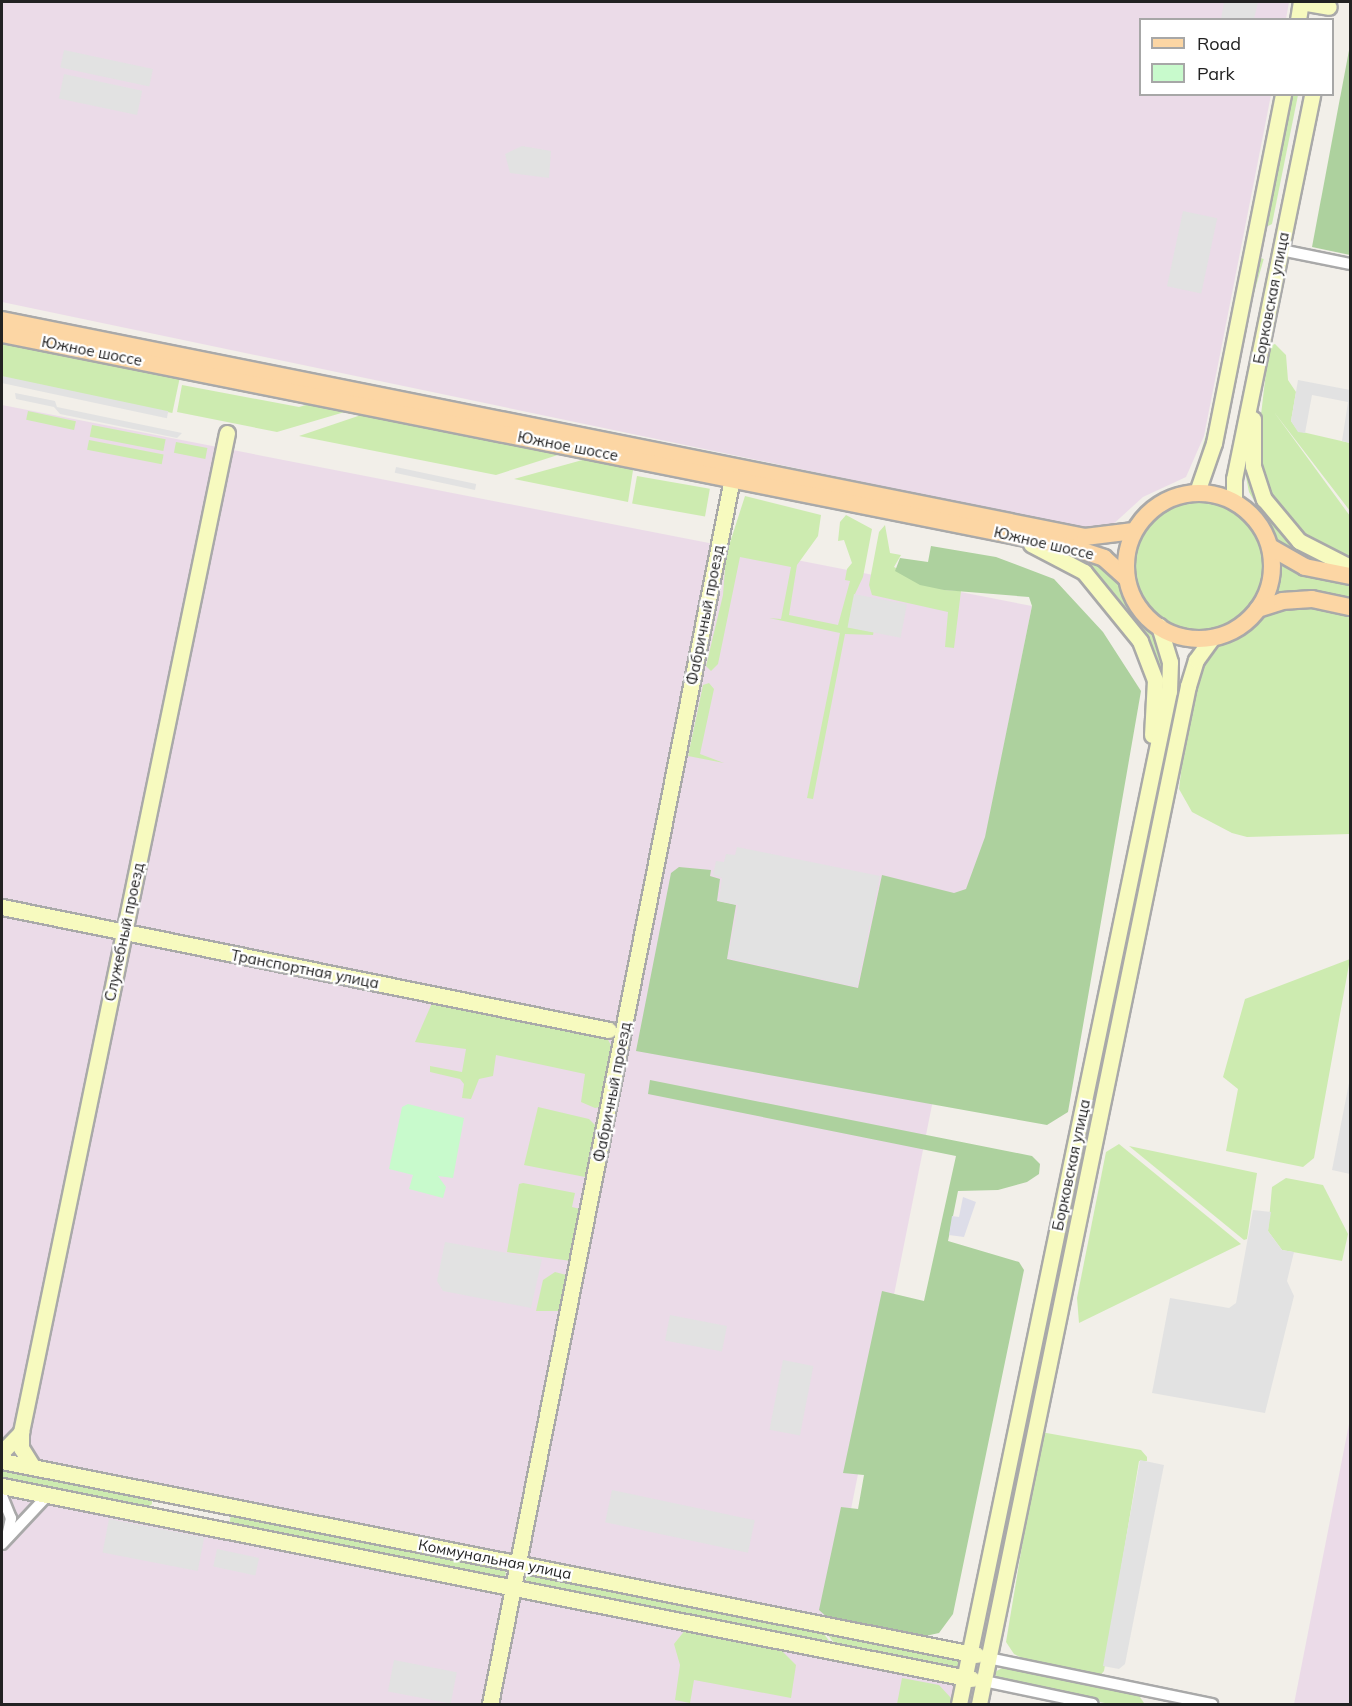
<!DOCTYPE html>
<meta charset="utf-8">
<style>
body{margin:0}
#map{position:relative;width:1352px;height:1706px;overflow:hidden;background:#f2efe9;font-family:Mulish,sans-serif}
div>[style]{position:absolute}
.industrial>*{inset:0;background:#ebdbe8}
.grass>*{inset:0;background:#cdebb0;transform-origin:0 0}
.round{border-radius:50%}
.forest>*{inset:0;background:#add19e}
.park>*{inset:0;background:#c8facc}
.parking>*{inset:0;background:#e2e2e2;transform-origin:0 0}
.plaza>*{inset:0;background:#dddde8}
.roads{filter:drop-shadow(2px 0 #a9a9a9) drop-shadow(-2px 0 #a9a9a9) drop-shadow(0 2px #a9a9a9) drop-shadow(0 -2px #a9a9a9)}
.street>*{height:10px;margin:-5px;padding:0 5px;transform-origin:5px;border-radius:5px;background:#fff}
.secondary>*{height:15px;margin:-7.5px;padding:0 7.5px;transform-origin:7.5px;border-radius:7.5px;background:#f7fabf}
.primary>*{height:16px;margin:-8px;padding:0 8px;transform-origin:8px;border-radius:8px;background:#fcd6a4}
.primary>.ring{margin:-8px;padding:0;box-sizing:content-box;background:none;border:16px solid #fcd6a4;border-radius:50%}
span{translate:-50% -50%;white-space:nowrap;text-align:center;line-height:1.15;-webkit-text-stroke:4.5px #fff;paint-order:stroke}
.street-label{font-size:15px;color:#222}
.frame{position:absolute;inset:0;border:3px solid #222;pointer-events:none}
.legend{position:absolute;left:1139px;top:18px;width:195px;height:78px;box-sizing:border-box;background:#fff;border:2px solid #a7a7a7;margin:0;padding:8px 10px;list-style:none;font-size:18px;color:#222}
.legend li{display:flex;align-items:center;gap:12px;height:30px}
.legend b{width:30px;border:2px solid #a7a7a7}
</style>
<div id="map">
<div class="industrial">
<i style="clip-path:polygon(2px 2px,1289px 2px,1286px 19px,1140px 20px,1140px 94px,1271px 95px,1204px 436px,1186px 477px,1143px 497px,1109px 528px,1091px 530px,2px 302px)"></i>
<i style="clip-path:polygon(2px 405px,1032px 606px,829px 1619px,2px 1454px)"></i>
<i style="clip-path:polygon(1350px 1419px,1350px 1704px,1294px 1704px)"></i>
<i style="clip-path:polygon(2px 1490px,956px 1685px,952px 1704px,2px 1704px)"></i>
</div>
<div class="grass">
<i style="clip-path:polygon(1290px 95px,1298px 95px,1272px 224px,1268px 226px,1264px 223px)"></i>
<i style="left:1257px;top:257px;width:7px;height:231px;rotate:16deg"></i>
<i style="left:2px;top:339px;width:182px;height:37px;rotate:12deg"></i>
<i style="clip-path:polygon(1275px 344px,1286px 355px,1288px 380px,1296px 392px,1291px 421px,1298px 431px,1350px 443px,1350px 511px,1274px 412px,1350px 516px,1350px 562px,1309px 546px,1273px 502px,1256px 458px,1269px 346px)"></i>
<i style="clip-path:polygon(182px 385px,299px 407px,313px 403px,348px 411px,277px 432px,177px 412px)"></i>
<i style="left:28px;top:411px;width:49px;height:9px;rotate:12deg"></i>
<i style="clip-path:polygon(367px 413px,564px 453px,496px 475px,299px 436px)"></i>
<i style="left:92px;top:425px;width:75px;height:12px;rotate:11deg"></i>
<i style="left:89px;top:440px;width:76px;height:10px;rotate:11deg"></i>
<i style="left:176px;top:442px;width:32px;height:11px;rotate:11deg"></i>
<i style="clip-path:polygon(1247px 452px,1298px 549px,1327px 565px,1300px 559px,1277px 540px,1249px 492px,1244px 467px)"></i>
<i style="clip-path:polygon(586px 459px,633px 470px,628px 502px,514px 479px)"></i>
<i style="left:637px;top:476px;width:74px;height:28px;rotate:10deg"></i>
<i style="clip-path:polygon(745px 496px,821px 515px,818px 536px,797px 565px,789px 615px,838px 625px,850px 581px,845px 580px,847px 569px,852px 563px,844px 540px,838px 541px,840px 522px,846px 515px,872px 529px,863px 577px,855px 594px,874px 630px,873px 635px,845px 634px,813px 799px,807px 798px,840px 633px,769px 618px,781px 619px,791px 567px,740px 557px,718px 664px,711px 671px,706px 666px,723px 595px,726px 555px)"></i>
<i class="round" style="left:1134px;top:501px;width:130px;height:130px"></i>
<i style="clip-path:polygon(885px 525px,890px 553px,901px 555px,894px 567px,944px 590px,961px 591px,954px 648px,945px 647px,948px 612px,872px 595px,869px 585px,879px 532px)"></i>
<i style="clip-path:polygon(1059px 551px,1098px 562px,1114px 577px,1135px 616px,1157px 640px,1164px 667px,1161px 687px,1082px 564px)"></i>
<i style="clip-path:polygon(1281px 564px,1350px 584px,1350px 600px,1300px 591px,1276px 595px)"></i>
<i style="clip-path:polygon(1303px 604px,1350px 614px,1350px 834px,1247px 837px,1232px 833px,1192px 812px,1179px 789px,1185px 739px,1179px 738px,1197px 669px,1213px 650px,1269px 614px)"></i>
<i style="clip-path:polygon(709px 683px,714px 689px,700px 754px,724px 763px,688px 756px,703px 685px)"></i>
<i style="clip-path:polygon(1350px 959px,1314px 1158px,1303px 1167px,1226px 1151px,1238px 1089px,1223px 1077px,1245px 999px)"></i>
<i style="clip-path:polygon(438px 1002px,536px 1020px,551px 1028px,551px 1023px,606px 1036px,613px 1049px,604px 1106px,595px 1108px,581px 1102px,585px 1074px,496px 1055px,493px 1076px,479px 1079px,471px 1099px,462px 1098px,464px 1084px,460px 1079px,430px 1072px,430px 1066px,462px 1072px,466px 1049px,415px 1042px,432px 1003px)"></i>
<i style="clip-path:polygon(538px 1107px,589px 1119px,599px 1129px,585px 1177px,524px 1165px)"></i>
<i style="clip-path:polygon(1119px 1144px,1241px 1244px,1079px 1323px,1077px 1298px,1106px 1152px)"></i>
<i style="clip-path:polygon(1129px 1146px,1257px 1173px,1247px 1239px,1244px 1240px)"></i>
<i style="clip-path:polygon(1286px 1178px,1323px 1185px,1348px 1234px,1342px 1261px,1282px 1250px,1268px 1231px,1272px 1187px)"></i>
<i style="clip-path:polygon(523px 1183px,575px 1193px,572px 1207px,580px 1209px,571px 1261px,507px 1252px,519px 1184px)"></i>
<i style="clip-path:polygon(555px 1272px,570px 1276px,564px 1311px,536px 1311px,543px 1280px)"></i>
<i style="clip-path:polygon(1041px 1432px,1141px 1450px,1147px 1457px,1147px 1461px,1139px 1461px,1104px 1671px,1099px 1677px,1028px 1661px,1014px 1654px,1006px 1642px)"></i>
<i style="clip-path:polygon(2px 1465px,152px 1497px,152px 1504px,147px 1508px,2px 1480px)"></i>
<i style="clip-path:polygon(232px 1510px,504px 1568px,506px 1574px,503px 1579px,229px 1525px)"></i>
<i style="clip-path:polygon(528px 1572px,821px 1630px,833px 1646px,525px 1583px)"></i>
<i style="clip-path:polygon(686px 1629px,780px 1649px,796px 1665px,791px 1698px,694px 1680px,690px 1703px,675px 1700px,680px 1665px,674px 1644px)"></i>
<i style="clip-path:polygon(825px 1631px,942px 1654px,964px 1664px,961px 1670px,837px 1647px)"></i>
<i style="clip-path:polygon(1002px 1668px,1138px 1694px,1144px 1703px,1110px 1704px,1015px 1685px,997px 1678px,995px 1672px)"></i>
<i style="clip-path:polygon(902px 1678px,939px 1685px,951px 1698px,950px 1704px,897px 1704px)"></i>
</div>
<div class="forest">
<i style="clip-path:polygon(1350px 45px,1350px 255px,1312px 247px)"></i>
<i style="clip-path:polygon(931px 546px,996px 557px,1054px 579px,1103px 632px,1141px 691px,1068px 1112px,1047px 1125px,636px 1051px,671px 873px,679px 867px,711px 870px,710px 876px,720px 879px,717px 901px,736px 905px,727px 959px,858px 988px,882px 875px,954px 893px,966px 889px,985px 837px,1032px 606px,1029px 597px,944px 590px,920px 585px,895px 571px,900px 558px,928px 562px)"></i>
<i style="clip-path:polygon(650px 1080px,1032px 1156px,1040px 1164px,1039px 1174px,1027px 1182px,998px 1190px,958px 1191px,948px 1241px,1019px 1262px,1024px 1270px,953px 1614px,939px 1633px,921px 1637px,829px 1619px,819px 1610px,841px 1507px,858px 1509px,864px 1475px,843px 1473px,882px 1291px,924px 1301px,956px 1156px,648px 1094px)"></i>
</div>
<div class="park">
<i style="clip-path:polygon(408px 1104px,464px 1118px,453px 1178px,438px 1176px,446px 1187px,443px 1198px,409px 1189px,413px 1175px,389px 1169px,402px 1107px)"></i>
</div>
<div class="parking">
<i style="clip-path:polygon(1224px 2px,1258px 2px,1254px 19px,1221px 19px)"></i>
<i style="left:64px;top:50px;width:91px;height:18px;rotate:12deg"></i>
<i style="left:64px;top:74px;width:80px;height:25px;rotate:12deg"></i>
<i style="clip-path:polygon(522px 146px,551px 151px,549px 178px,510px 173px,505px 154px)"></i>
<i style="left:1183px;top:211px;width:35px;height:77px;rotate:12deg"></i>
<i style="left:2px;top:376px;width:170px;height:7px;rotate:12deg"></i>
<i style="clip-path:polygon(1298px 380px,1350px 390px,1350px 443px,1342px 441px,1348px 402px,1312px 395px,1305px 433px,1298px 432px,1291px 421px)"></i>
<i style="clip-path:polygon(15px 393px,55px 401px,57px 407px,182px 433px,177px 438px,60px 414px,54px 407px,16px 399px)"></i>
<i style="left:396px;top:467px;width:82px;height:6px;rotate:12deg"></i>
<i style="left:854px;top:594px;width:54px;height:34px;rotate:11deg"></i>
<i style="clip-path:polygon(737px 847px,880px 876px,857px 987px,728px 958px,738px 905px,719px 901px,722px 878px,713px 875px,716px 861px,724px 862px,726px 854px,735px 855px)"></i>
<i style="clip-path:polygon(1350px 1078px,1350px 1174px,1332px 1170px)"></i>
<i style="clip-path:polygon(1253px 1210px,1271px 1212px,1268px 1231px,1282px 1250px,1294px 1252px,1287px 1281px,1294px 1296px,1265px 1413px,1152px 1393px,1170px 1298px,1229px 1308px,1236px 1303px)"></i>
<i style="clip-path:polygon(445px 1242px,542px 1259px,531px 1308px,443px 1291px,437px 1281px)"></i>
<i style="left:670px;top:1315px;width:58px;height:26px;rotate:11deg"></i>
<i style="left:783px;top:1360px;width:31px;height:71px;rotate:11deg"></i>
<i style="clip-path:polygon(1140px 1460px,1164px 1465px,1125px 1664px,1119px 1669px,1103px 1666px)"></i>
<i style="left:612px;top:1490px;width:146px;height:33px;rotate:12deg"></i>
<i style="left:109px;top:1519px;width:97px;height:34px;rotate:11deg"></i>
<i style="left:217px;top:1549px;width:43px;height:18px;rotate:12deg"></i>
<i style="left:394px;top:1660px;width:64px;height:32px;rotate:11deg"></i>
</div>
<div class="plaza">
<i style="clip-path:polygon(963px 1197px,976px 1202px,964px 1237px,949px 1235px,952px 1216px,959px 1217px)"></i>
</div>
<div class="roads">
<div class="street">
<i style="left:1281px;top:250px;width:70px;rotate:11.5deg"></i>
<i style="left:2px;top:1496px;width:24px;rotate:68deg"></i>
<i style="left:11px;top:1518px;width:19px;rotate:102deg"></i>
<i style="left:2px;top:1544px;width:66px;rotate:-46.8deg"></i>
<i style="left:988px;top:1658px;width:229px;rotate:11.6deg"></i>
<i style="left:984px;top:1681px;width:111px;rotate:11.9deg"></i>
</div>
<div class="secondary">
<i style="left:1301px;top:2px;width:28px;rotate:10deg"></i>
<i style="left:1298px;top:20px;width:18px;rotate:-81deg"></i>
<i style="left:1253px;top:419px;width:47px;rotate:90deg"></i>
<i style="left:1253px;top:466px;width:35px;rotate:72deg"></i>
<i style="left:1264px;top:499px;width:55px;rotate:50.2deg"></i>
<i style="left:1299px;top:541px;width:57px;rotate:27deg"></i>
<i style="left:1197px;top:492px;width:52px;rotate:-70.9deg"></i>
<i style="left:1214px;top:443px;width:356px;rotate:-78.8deg"></i>
<i style="left:1234px;top:501px;width:22px;rotate:-90deg"></i>
<i style="left:1234px;top:479px;width:393px;rotate:-78.5deg"></i>
<i style="left:1031px;top:544px;width:60px;rotate:27.8deg"></i>
<i style="left:1084px;top:572px;width:89px;rotate:50.9deg"></i>
<i style="left:1140px;top:641px;width:42px;rotate:69deg"></i>
<i style="left:1155px;top:680px;width:55px;rotate:93.1deg"></i>
<i style="left:2px;top:907px;width:619px;rotate:11.46deg"></i>
<i style="left:2px;top:1452px;width:28px;rotate:-46deg"></i>
<i style="left:2px;top:1461px;width:994px;rotate:11.25deg"></i>
<i style="left:33px;top:1467px;width:22px;rotate:-122deg"></i>
<i style="left:21px;top:1448px;width:16px;rotate:-90deg"></i>
<i style="left:21px;top:1432px;width:1020px;rotate:-78.35deg"></i>
<i style="left:2px;top:1486px;width:989px;rotate:11.25deg"></i>
<i style="left:490px;top:1704px;width:1249px;rotate:-78.83deg"></i>
<i style="left:959px;top:1704px;width:1035px;rotate:-78.29deg"></i>
<i style="left:1169px;top:691px;width:29px;rotate:-88deg"></i>
<i style="left:1170px;top:662px;width:38px;rotate:-107deg"></i>
<i style="left:979px;top:1704px;width:1039px;rotate:-78.4deg"></i>
<i style="left:1188px;top:686px;width:27px;rotate:-73deg"></i>
<i style="left:1196px;top:660px;width:27px;rotate:-54deg"></i>
</div>
<div class="primary">
<i style="left:2px;top:320px;width:1105px;rotate:11.33deg"></i>
<i style="left:1085px;top:537px;width:49px;rotate:-7deg"></i>
<i style="left:2px;top:334px;width:1090px;rotate:11.27deg"></i>
<i style="left:1071px;top:547px;width:35px;rotate:18deg"></i>
<i style="left:1104px;top:558px;width:30px;rotate:42deg"></i>
<i class="ring" style="left:1126px;top:493px;width:130px;height:130px"></i>
<i style="left:1270px;top:547px;width:40px;rotate:29.7deg"></i>
<i style="left:1305px;top:567px;width:46px;rotate:11.3deg"></i>
<i style="left:1258px;top:609px;width:25px;rotate:-18deg"></i>
<i style="left:1282px;top:601px;width:30px;rotate:-4deg"></i>
<i style="left:1312px;top:599px;width:39px;rotate:12deg"></i>
</div>
</div>
<div class="street-label">
<span style="left:1271px;top:298px;rotate:-79deg">Борковская улица</span>
<span style="left:92px;top:351px;rotate:11deg">Южное шоссе</span>
<span style="left:568px;top:446px;rotate:11deg">Южное шоссе</span>
<span style="left:1044px;top:543px;rotate:13deg">Южное шоссе</span>
<span style="left:705px;top:615px;rotate:-79deg">Фабричный проезд</span>
<span style="left:124px;top:932px;rotate:-78deg">Служебный проезд</span>
<span style="left:305px;top:969px;rotate:11deg">Транспортная улица</span>
<span style="left:612px;top:1092px;rotate:-79deg">Фабричный проезд</span>
<span style="left:1071px;top:1165px;rotate:-78deg">Борковская улица</span>
<span style="left:495px;top:1559px;rotate:11deg">Коммунальная улица</span>
</div>
<div class="frame"></div>
<ul class="legend">
<li><b style="height:8px;background:#fcd6a4"></b>Road</li>
<li><b style="height:16px;background:#c8facc"></b>Park</li>
</ul>
</div>
